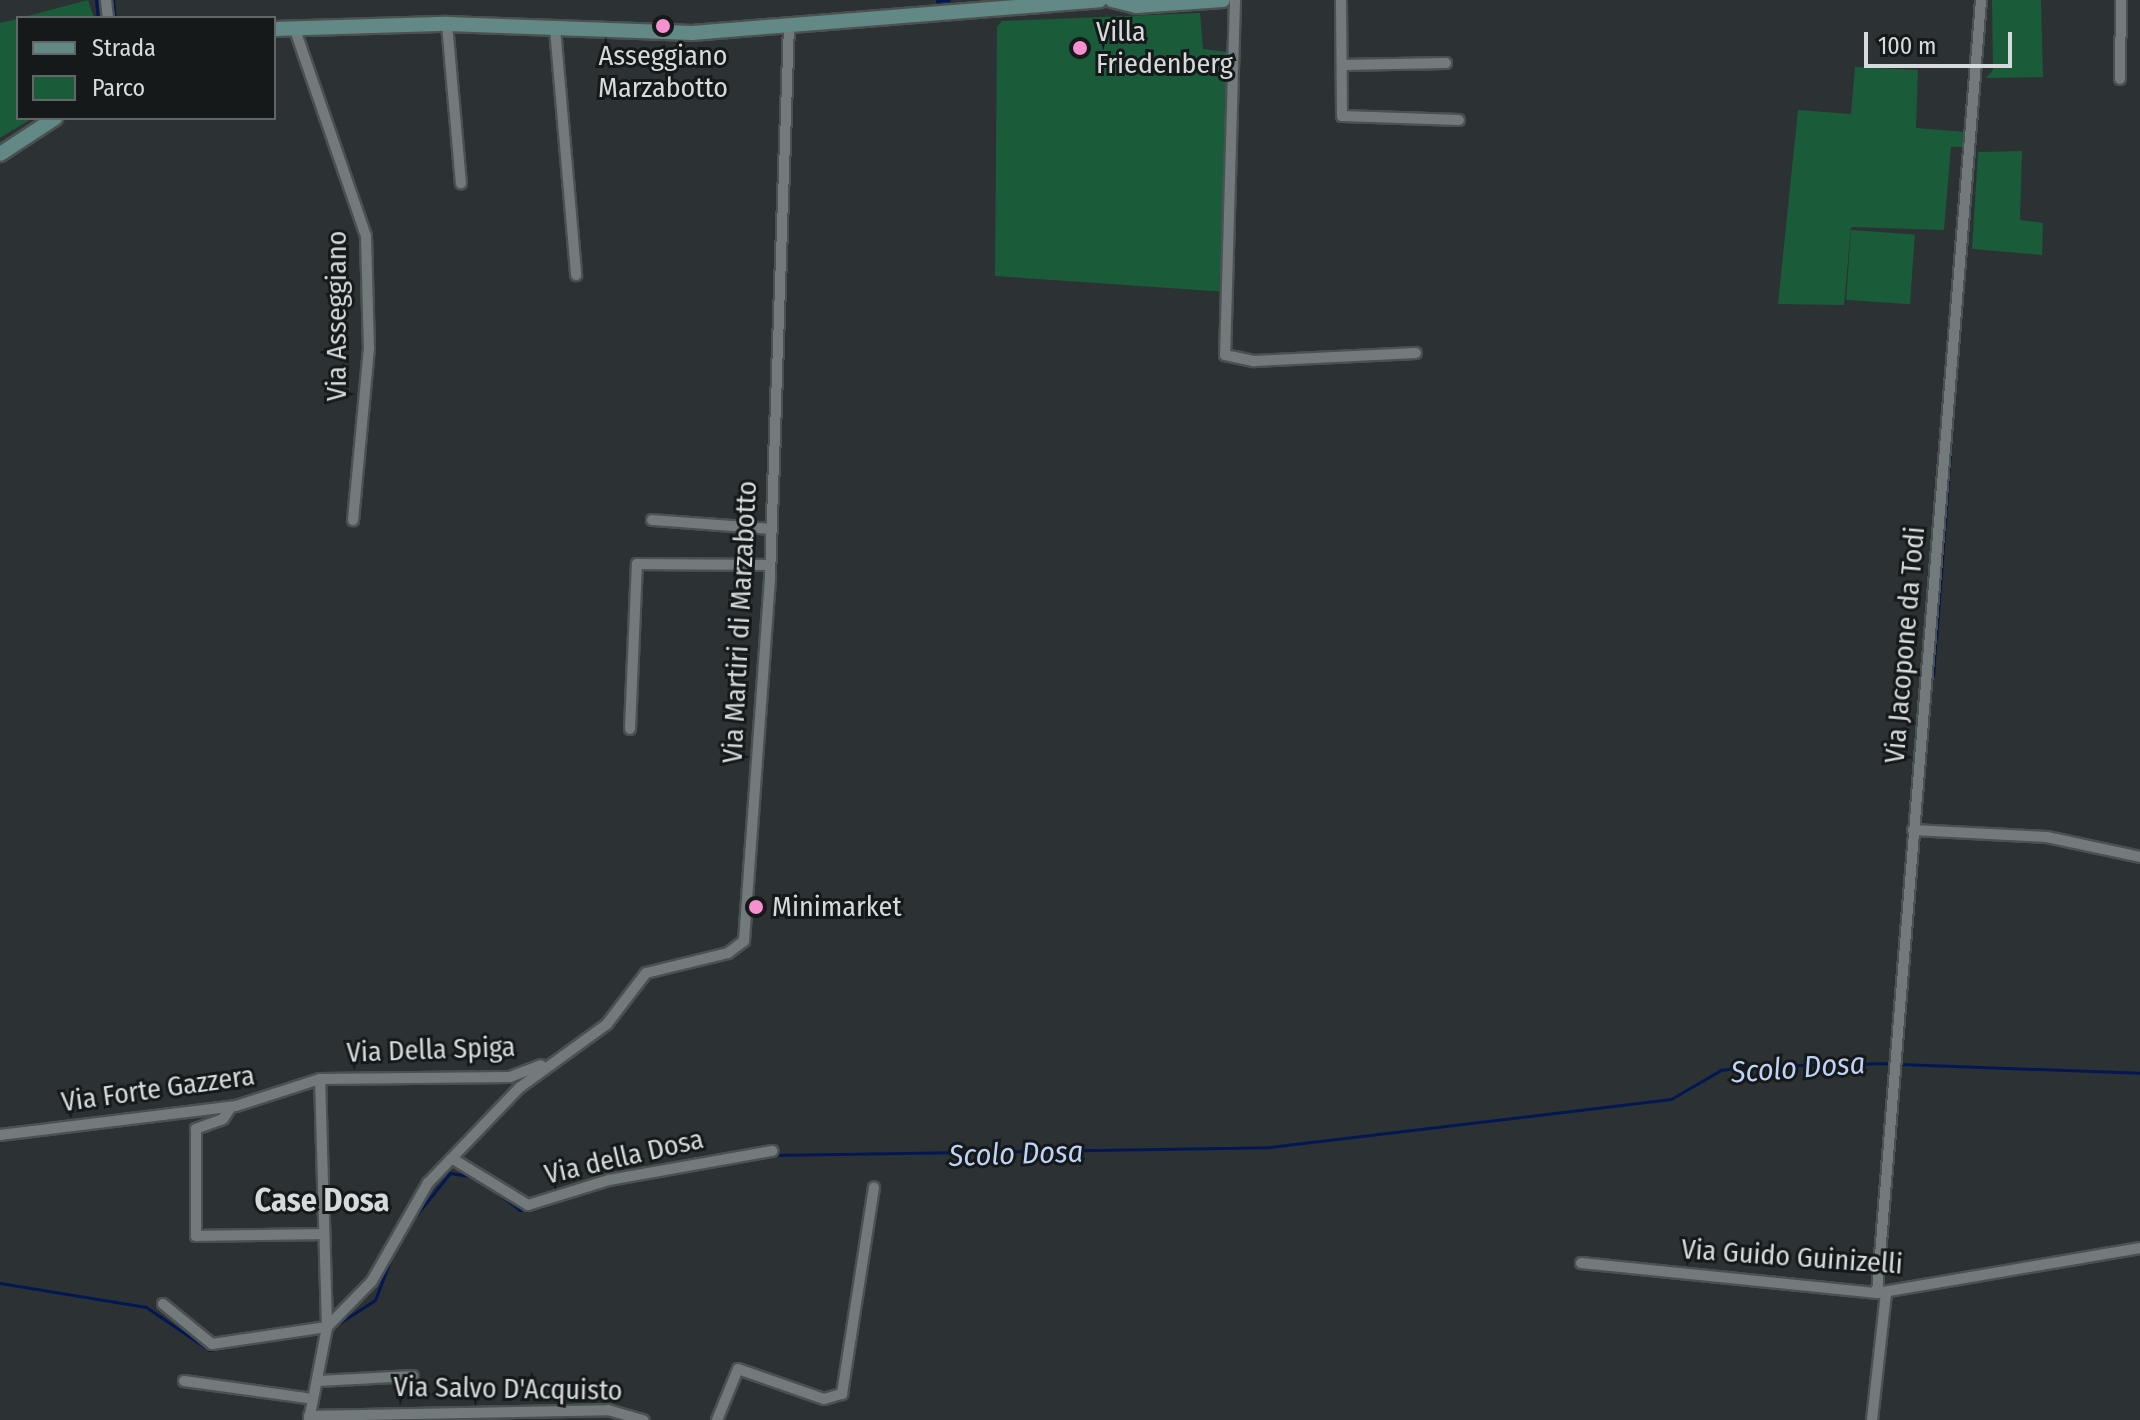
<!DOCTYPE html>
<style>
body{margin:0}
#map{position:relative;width:2140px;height:1420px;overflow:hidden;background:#2c3233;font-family:"Fira Sans Condensed",sans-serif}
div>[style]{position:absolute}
.green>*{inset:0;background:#1a5b3a;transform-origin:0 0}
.stream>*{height:3px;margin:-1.5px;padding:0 1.5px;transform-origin:1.5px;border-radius:1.5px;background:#031852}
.roads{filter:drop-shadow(2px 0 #4b5051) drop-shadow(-2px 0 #4b5051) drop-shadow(0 2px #4b5051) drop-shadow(0 -2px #4b5051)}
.street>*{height:10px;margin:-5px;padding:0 5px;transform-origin:5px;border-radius:5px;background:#737a7b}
.secondary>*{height:14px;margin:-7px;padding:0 7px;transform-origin:7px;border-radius:7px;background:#638986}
.dots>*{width:22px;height:22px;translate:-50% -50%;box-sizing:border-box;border:4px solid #16191a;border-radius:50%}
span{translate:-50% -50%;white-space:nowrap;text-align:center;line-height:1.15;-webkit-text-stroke:6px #16191a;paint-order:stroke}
.poi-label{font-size:28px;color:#d7dadb}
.left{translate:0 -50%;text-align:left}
.street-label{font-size:28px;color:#d7dadb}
.water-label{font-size:30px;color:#bfd2f7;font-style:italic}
.quarter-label{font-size:32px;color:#d7dadb;font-weight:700}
.legend{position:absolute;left:16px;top:16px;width:260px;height:104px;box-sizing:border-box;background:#16191a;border:2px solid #636667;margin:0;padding:10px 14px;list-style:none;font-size:24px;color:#d7dadb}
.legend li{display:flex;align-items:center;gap:16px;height:40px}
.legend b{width:40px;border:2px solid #636667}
.scale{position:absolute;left:1864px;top:32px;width:148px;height:36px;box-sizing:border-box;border:4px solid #d7dadb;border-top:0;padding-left:10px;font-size:24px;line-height:28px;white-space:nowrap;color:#d7dadb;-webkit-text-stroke:6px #16191a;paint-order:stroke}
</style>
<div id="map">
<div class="green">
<i style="clip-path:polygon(88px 0,94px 18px,20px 18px)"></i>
<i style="clip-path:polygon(1992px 0,2041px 0,2043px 77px,1986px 78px,1993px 70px)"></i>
<i style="clip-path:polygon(1200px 13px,1203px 49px,1227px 52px,1227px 292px,995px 276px,997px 27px,1002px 21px)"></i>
<i style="clip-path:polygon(18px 19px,18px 118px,33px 118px,0 138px,0 23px)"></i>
<i style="clip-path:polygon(1855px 67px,1918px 70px,1916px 128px,1965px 132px,1963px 147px,1951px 147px,1944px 230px,1851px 227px,1844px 305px,1778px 304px,1798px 110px,1851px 114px)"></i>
<i style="clip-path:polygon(2022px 151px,2020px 220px,2043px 223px,2042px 255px,1972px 249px,1978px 152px)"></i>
<i style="left:1851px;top:230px;width:64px;height:70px;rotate:4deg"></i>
</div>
<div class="stream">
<i style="left:96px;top:0;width:18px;rotate:84deg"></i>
<i style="left:113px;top:0;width:18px;rotate:84deg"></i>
<i style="left:937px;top:1px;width:12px;rotate:-5deg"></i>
<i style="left:1936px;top:640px;width:186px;rotate:-85.7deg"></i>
<i style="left:1933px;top:676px;width:31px;rotate:-86deg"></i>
<i style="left:1900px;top:1064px;width:240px;rotate:2.1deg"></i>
<i style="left:772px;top:1155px;width:497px;rotate:-0.9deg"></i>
<i style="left:1269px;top:1147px;width:405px;rotate:-6.8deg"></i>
<i style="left:1671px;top:1099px;width:58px;rotate:-30.1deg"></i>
<i style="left:1721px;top:1070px;width:32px;rotate:-7deg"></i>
<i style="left:1753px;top:1066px;width:140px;rotate:-1.2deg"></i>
<i style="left:484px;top:1183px;width:45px;rotate:36.9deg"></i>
<i style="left:520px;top:1210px;width:22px;rotate:-10deg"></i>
<i style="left:603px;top:1187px;width:21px;rotate:-14deg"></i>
<i style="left:413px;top:1219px;width:59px;rotate:-51.2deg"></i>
<i style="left:450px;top:1173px;width:24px;rotate:9deg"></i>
<i style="left:0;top:1283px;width:148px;rotate:9.3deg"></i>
<i style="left:146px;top:1307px;width:76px;rotate:34.3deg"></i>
<i style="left:209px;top:1350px;width:115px;rotate:-9deg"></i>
<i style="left:333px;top:1327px;width:50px;rotate:-32.7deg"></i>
<i style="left:375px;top:1300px;width:50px;rotate:-69deg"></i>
</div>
<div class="roads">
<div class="street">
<i style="left:106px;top:0;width:18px;rotate:84deg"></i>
<i style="left:1235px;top:0;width:355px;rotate:91.6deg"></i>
<i style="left:1225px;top:355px;width:30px;rotate:12deg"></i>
<i style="left:1254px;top:361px;width:162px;rotate:-2.8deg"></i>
<i style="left:1341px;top:0;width:116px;rotate:89.5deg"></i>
<i style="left:1342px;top:116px;width:117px;rotate:2deg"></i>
<i style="left:447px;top:24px;width:160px;rotate:85deg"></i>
<i style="left:294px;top:27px;width:221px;rotate:71deg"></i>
<i style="left:366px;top:236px;width:112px;rotate:88.5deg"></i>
<i style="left:369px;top:348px;width:173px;rotate:95.3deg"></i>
<i style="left:555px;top:28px;width:248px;rotate:85.1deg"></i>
<i style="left:1342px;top:65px;width:104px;rotate:-1.1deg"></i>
<i style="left:2120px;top:79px;width:79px;rotate:-89.3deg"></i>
<i style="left:652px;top:520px;width:119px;rotate:4.3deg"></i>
<i style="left:630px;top:729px;width:165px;rotate:-87.6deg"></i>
<i style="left:637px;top:564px;width:133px;rotate:0.4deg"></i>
<i style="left:1913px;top:830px;width:134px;rotate:3deg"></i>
<i style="left:2047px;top:837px;width:95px;rotate:12.1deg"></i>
<i style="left:231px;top:1107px;width:14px;rotate:124deg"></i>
<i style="left:223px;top:1119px;width:29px;rotate:160deg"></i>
<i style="left:196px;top:1129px;width:107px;rotate:90deg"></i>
<i style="left:196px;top:1236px;width:127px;rotate:-0.9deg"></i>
<i style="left:0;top:1135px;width:238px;rotate:-7deg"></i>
<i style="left:236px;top:1106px;width:88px;rotate:-17.8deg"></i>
<i style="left:453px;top:1159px;width:88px;rotate:31.5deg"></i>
<i style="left:528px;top:1205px;width:85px;rotate:-17.2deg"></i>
<i style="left:609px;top:1180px;width:166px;rotate:-10.1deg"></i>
<i style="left:1581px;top:1263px;width:298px;rotate:5.8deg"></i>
<i style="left:1877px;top:1293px;width:267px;rotate:-9.7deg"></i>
<i style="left:1877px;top:1293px;width:1297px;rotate:-85.4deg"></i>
<i style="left:163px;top:1304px;width:63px;rotate:39.2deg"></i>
<i style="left:212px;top:1344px;width:116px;rotate:-8.4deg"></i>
<i style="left:327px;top:1327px;width:64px;rotate:-45.6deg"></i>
<i style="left:372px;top:1281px;width:113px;rotate:-60.3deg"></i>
<i style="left:428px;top:1183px;width:132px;rotate:-46.2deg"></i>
<i style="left:519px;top:1088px;width:109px;rotate:-36deg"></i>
<i style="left:607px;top:1024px;width:64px;rotate:-52.6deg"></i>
<i style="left:646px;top:973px;width:84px;rotate:-13.7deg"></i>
<i style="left:728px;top:953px;width:20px;rotate:-37deg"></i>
<i style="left:744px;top:941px;width:365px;rotate:-85.9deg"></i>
<i style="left:770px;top:577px;width:551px;rotate:-88.03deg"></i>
<i style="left:184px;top:1381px;width:130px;rotate:7.9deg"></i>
<i style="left:318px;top:1381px;width:95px;rotate:-3deg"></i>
<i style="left:309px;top:1416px;width:299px;rotate:-1.1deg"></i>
<i style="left:608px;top:1410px;width:37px;rotate:16deg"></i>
<i style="left:309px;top:1420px;width:95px;rotate:-79deg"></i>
<i style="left:327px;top:1327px;width:248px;rotate:-91.6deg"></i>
<i style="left:320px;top:1079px;width:190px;rotate:-0.6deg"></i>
<i style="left:510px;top:1077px;width:33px;rotate:-21deg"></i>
<i style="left:717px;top:1420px;width:55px;rotate:-67.6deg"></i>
<i style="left:738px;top:1369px;width:91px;rotate:19.2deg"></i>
<i style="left:824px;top:1399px;width:19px;rotate:-16deg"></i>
<i style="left:842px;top:1394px;width:209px;rotate:-81.2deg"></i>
<i style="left:1872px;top:1420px;width:128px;rotate:-83.7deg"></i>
</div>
<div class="secondary">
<i style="left:1112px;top:0;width:25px;rotate:14deg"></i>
<i style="left:1136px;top:6px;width:87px;rotate:-3.9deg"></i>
<i style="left:274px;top:29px;width:173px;rotate:-1.7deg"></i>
<i style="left:447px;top:24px;width:245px;rotate:2.1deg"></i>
<i style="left:692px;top:33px;width:409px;rotate:-4.6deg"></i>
<i style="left:0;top:154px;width:66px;rotate:-33.2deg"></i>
</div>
</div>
<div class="dots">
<i style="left:663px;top:26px;background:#f690cf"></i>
<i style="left:1080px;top:48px;background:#f690cf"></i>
<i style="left:756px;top:907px;background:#f690cf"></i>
</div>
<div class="poi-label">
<span class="left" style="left:1096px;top:48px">Villa<br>Friedenberg</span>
<span style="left:663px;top:72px">Asseggiano<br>Marzabotto</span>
<span class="left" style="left:772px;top:907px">Minimarket</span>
</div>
<div class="street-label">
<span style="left:337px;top:316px;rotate:-90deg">Via Asseggiano</span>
<span style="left:740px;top:622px;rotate:-87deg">Via Martiri di Marzabotto</span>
<span style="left:1905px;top:645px;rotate:-85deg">Via Jacopone da Todi</span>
<span style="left:431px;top:1050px;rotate:-2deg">Via Della Spiga</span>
<span style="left:158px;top:1089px;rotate:-8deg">Via Forte Gazzera</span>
<span style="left:624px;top:1157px;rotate:-13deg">Via della Dosa</span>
<span style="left:1792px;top:1257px;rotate:4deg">Via Guido Guinizelli</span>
<span style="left:508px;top:1389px;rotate:1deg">Via Salvo D'Acquisto</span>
</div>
<div class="water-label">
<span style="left:1798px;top:1068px;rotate:-4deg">Scolo Dosa</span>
<span style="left:1016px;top:1154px;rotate:-2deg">Scolo Dosa</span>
</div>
<div class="quarter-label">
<span style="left:322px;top:1200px">Case Dosa</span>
</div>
<ul class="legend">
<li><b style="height:10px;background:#638986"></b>Strada</li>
<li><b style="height:22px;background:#1a5b3a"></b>Parco</li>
</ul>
<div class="scale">100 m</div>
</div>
